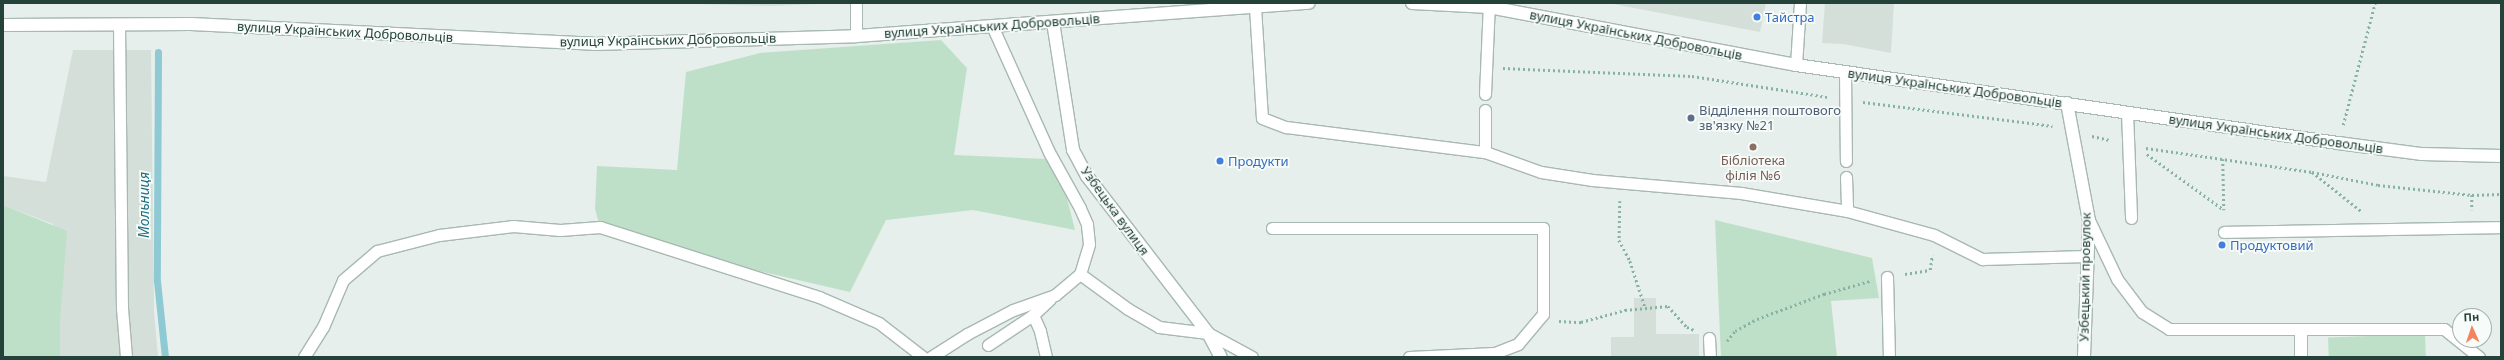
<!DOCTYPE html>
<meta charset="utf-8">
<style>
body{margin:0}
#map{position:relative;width:2504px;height:360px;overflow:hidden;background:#e6efeb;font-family:"Noto Sans",sans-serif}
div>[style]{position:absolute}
.built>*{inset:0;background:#d4dfda}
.green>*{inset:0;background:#bfe0c8;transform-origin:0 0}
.stream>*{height:7px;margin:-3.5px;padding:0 3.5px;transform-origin:3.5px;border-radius:3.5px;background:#8ec9d4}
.path>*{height:2.5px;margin-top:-1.25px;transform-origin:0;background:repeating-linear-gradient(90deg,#86b3a5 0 2px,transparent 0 5px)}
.roads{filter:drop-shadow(1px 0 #a8b8b2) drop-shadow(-1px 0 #a8b8b2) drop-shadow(0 1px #a8b8b2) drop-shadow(0 -1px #a8b8b2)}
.lane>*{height:11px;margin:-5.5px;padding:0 5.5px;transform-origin:5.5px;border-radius:5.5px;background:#fff}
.street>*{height:12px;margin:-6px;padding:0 6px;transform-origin:6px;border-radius:6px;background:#fff}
.secondary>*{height:12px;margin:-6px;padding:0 6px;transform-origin:6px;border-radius:6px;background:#fff}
.dots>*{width:11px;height:11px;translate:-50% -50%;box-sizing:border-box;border:2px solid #f7fbf9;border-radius:50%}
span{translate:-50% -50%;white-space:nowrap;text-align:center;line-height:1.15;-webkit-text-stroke:3.5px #f7fbf9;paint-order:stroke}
.shop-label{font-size:13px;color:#366cbe}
.left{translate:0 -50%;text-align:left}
.street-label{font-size:13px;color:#24423a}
.service-label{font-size:13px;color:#4e5e75}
.education-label{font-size:13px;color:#785e54}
.water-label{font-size:14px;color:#1c6f80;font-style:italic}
.frame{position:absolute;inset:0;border:4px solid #24423a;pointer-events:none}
.north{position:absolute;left:2452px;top:308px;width:40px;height:40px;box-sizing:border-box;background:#f7fbf9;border:1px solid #a3b1ad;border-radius:50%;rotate:357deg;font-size:11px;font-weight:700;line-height:16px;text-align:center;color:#24423a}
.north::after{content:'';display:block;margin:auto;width:14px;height:18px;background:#f4845f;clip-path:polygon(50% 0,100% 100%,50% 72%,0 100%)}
</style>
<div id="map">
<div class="built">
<i style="clip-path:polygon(654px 3px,839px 3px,772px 6px)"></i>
<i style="clip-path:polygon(1608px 3px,1766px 3px,1760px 32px)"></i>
<i style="clip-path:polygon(1825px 3px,1894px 3px,1891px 53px,1843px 44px,1822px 43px)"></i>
<i style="clip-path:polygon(73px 50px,151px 50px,154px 311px,158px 357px,60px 357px,53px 224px,3px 205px,3px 176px,46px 182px)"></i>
<i style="clip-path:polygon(1634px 298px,1656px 298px,1656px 334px,1699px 334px,1699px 357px,1611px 357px,1611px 337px,1634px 337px)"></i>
</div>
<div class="green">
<i style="clip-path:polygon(941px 40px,967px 68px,954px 155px,1046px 159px,1066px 194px,1075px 230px,973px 210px,886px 220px,850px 292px,681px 253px,600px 227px,595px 209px,597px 166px,677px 170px,686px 72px,760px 53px)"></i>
<i style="clip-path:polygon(3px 205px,67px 231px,60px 321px,60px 357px,3px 357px)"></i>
<i style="clip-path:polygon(1715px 220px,1872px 258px,1879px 298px,1831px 301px,1837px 357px,1721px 357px)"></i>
<i style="left:2425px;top:334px;width:23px;height:97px;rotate:88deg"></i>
</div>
<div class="stream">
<i style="left:158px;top:52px;width:229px;rotate:90.3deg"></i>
<i style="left:157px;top:281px;width:76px;rotate:84deg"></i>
</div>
<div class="path">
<i style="left:1503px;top:68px;width:189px;rotate:2.4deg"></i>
<i style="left:1692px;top:76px;width:138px;rotate:8.8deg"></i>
<i style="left:1863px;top:102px;width:191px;rotate:7.2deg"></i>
<i style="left:2343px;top:125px;width:126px;rotate:-75.3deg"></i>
<i style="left:2092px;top:136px;width:18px;rotate:13deg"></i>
<i style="left:2146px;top:148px;width:168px;rotate:8.2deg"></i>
<i style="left:2312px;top:172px;width:67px;rotate:11.1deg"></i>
<i style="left:2378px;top:185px;width:95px;rotate:6.1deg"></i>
<i style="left:2472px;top:195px;width:29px;rotate:-2deg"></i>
<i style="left:2147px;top:154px;width:95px;rotate:36deg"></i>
<i style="left:2223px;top:159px;width:51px;rotate:88.9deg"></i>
<i style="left:2312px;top:172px;width:63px;rotate:38.5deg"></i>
<i style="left:2472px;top:195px;width:15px;rotate:90deg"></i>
<i style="left:1620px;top:201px;width:39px;rotate:91deg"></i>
<i style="left:1619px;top:240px;width:24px;rotate:62deg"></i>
<i style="left:1630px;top:261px;width:48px;rotate:71.9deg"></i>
<i style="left:1905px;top:274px;width:25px;rotate:-9deg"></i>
<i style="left:1930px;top:270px;width:15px;rotate:-82deg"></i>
<i style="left:1559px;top:321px;width:22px;rotate:3deg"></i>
<i style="left:1581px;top:322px;width:46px;rotate:-15.3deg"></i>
<i style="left:1625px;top:310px;width:43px;rotate:-5.3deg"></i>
<i style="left:1668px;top:306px;width:28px;rotate:48deg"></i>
<i style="left:1687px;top:327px;width:8px;rotate:23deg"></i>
<i style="left:1727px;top:341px;width:13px;rotate:-51deg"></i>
<i style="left:1735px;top:331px;width:25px;rotate:-29deg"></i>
<i style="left:1757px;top:319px;width:72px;rotate:-20.5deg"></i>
<i style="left:1824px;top:294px;width:48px;rotate:-15.8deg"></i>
</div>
<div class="roads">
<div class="lane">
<i style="left:1255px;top:7px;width:111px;rotate:86.4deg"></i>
<i style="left:1262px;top:118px;width:26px;rotate:21deg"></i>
<i style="left:1286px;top:127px;width:201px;rotate:7.2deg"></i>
<i style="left:1485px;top:152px;width:59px;rotate:19.7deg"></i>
<i style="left:1541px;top:172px;width:52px;rotate:8.9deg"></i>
<i style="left:1592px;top:180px;width:150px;rotate:5deg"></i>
<i style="left:1741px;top:193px;width:108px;rotate:9.6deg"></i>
<i style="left:1847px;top:211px;width:90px;rotate:15.4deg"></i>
<i style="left:1934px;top:235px;width:54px;rotate:26.6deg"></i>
<i style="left:1982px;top:259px;width:105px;rotate:-1.6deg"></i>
<i style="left:119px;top:24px;width:284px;rotate:89.4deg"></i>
<i style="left:122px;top:308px;width:49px;rotate:85.3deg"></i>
<i style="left:856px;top:36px;width:33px;rotate:-90deg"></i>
<i style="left:1796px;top:65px;width:62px;rotate:-86.3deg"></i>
<i style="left:1845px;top:72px;width:89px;rotate:89.4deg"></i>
<i style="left:1485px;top:94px;width:91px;rotate:-87.5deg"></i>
<i style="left:2127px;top:112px;width:106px;rotate:87.8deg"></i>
<i style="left:1485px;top:152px;width:42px;rotate:-90deg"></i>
<i style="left:1846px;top:177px;width:34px;rotate:88deg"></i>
<i style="left:2089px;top:220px;width:65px;rotate:64.6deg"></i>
<i style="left:2117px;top:279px;width:41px;rotate:52.9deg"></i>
<i style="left:2142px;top:312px;width:32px;rotate:32deg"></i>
<i style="left:2169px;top:329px;width:275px"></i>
<i style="left:2444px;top:329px;width:45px;rotate:38.7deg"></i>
<i style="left:1272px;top:228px;width:271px"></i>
<i style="left:1543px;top:228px;width:86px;rotate:90deg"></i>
<i style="left:1543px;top:314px;width:39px;rotate:130deg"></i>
<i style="left:1518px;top:344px;width:26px;rotate:159deg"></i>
<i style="left:1494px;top:353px;width:85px;rotate:177.3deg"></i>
<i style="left:2224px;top:232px;width:277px;rotate:-1deg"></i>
<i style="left:1080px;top:274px;width:59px;rotate:36.1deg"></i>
<i style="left:1128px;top:309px;width:36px;rotate:30deg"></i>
<i style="left:1159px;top:327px;width:49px;rotate:7deg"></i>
<i style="left:1208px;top:333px;width:50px;rotate:28.6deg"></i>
<i style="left:1887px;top:277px;width:80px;rotate:88.6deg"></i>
<i style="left:1033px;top:315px;width:17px;rotate:66deg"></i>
<i style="left:1040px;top:331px;width:27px;rotate:77deg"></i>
<i style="left:1709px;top:338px;width:19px;rotate:87deg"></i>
<i style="left:988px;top:345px;width:54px;rotate:-33.7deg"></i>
<i style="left:1033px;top:315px;width:23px;rotate:-43deg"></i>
<i style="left:304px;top:357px;width:36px;rotate:-58deg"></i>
<i style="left:323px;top:327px;width:51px;rotate:-66.9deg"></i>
<i style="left:343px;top:280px;width:45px;rotate:-40.5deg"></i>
<i style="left:377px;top:251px;width:64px;rotate:-14.5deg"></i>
<i style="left:439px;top:235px;width:75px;rotate:-6.9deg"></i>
<i style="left:513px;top:226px;width:47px;rotate:4.9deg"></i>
<i style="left:560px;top:230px;width:40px;rotate:-4.3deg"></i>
<i style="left:600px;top:227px;width:230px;rotate:17.7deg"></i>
<i style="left:819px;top:297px;width:65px;rotate:23.4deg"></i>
<i style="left:879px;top:323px;width:56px;rotate:37.7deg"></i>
<i style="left:931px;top:357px;width:43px;rotate:-32.6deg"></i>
<i style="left:967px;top:334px;width:52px;rotate:-27.6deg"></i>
<i style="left:1013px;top:310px;width:45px;rotate:-19.7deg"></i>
<i style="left:1055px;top:295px;width:33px;rotate:-40deg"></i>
<i style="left:1080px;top:274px;width:31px;rotate:-73deg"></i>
<i style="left:1089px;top:244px;width:20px;rotate:-96deg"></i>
<i style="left:1087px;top:224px;width:17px;rotate:-114deg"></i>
<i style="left:1080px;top:208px;width:64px;rotate:-119deg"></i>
<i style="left:1049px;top:152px;width:136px;rotate:-114.3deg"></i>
</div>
<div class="street">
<i style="left:1053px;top:22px;width:130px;rotate:81.1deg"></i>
<i style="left:1073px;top:150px;width:30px;rotate:62deg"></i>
<i style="left:1087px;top:176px;width:198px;rotate:52.4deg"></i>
<i style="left:1208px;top:333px;width:27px;rotate:62deg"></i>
<i style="left:2067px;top:103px;width:119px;rotate:79.4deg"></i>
<i style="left:2089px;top:220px;width:137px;rotate:92.1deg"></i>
<i style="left:2301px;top:330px;width:27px;rotate:90deg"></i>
</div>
<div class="secondary">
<i style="left:1412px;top:3px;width:77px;rotate:3deg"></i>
<i style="left:1489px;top:7px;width:312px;rotate:10.7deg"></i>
<i style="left:1796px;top:65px;width:548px;rotate:8.19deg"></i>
<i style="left:2338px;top:143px;width:85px;rotate:7.5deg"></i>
<i style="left:2422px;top:154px;width:79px;rotate:1.5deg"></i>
<i style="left:3px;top:25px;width:188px;rotate:-0.3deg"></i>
<i style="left:191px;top:24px;width:403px;rotate:2.8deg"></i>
<i style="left:594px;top:44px;width:262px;rotate:-1.7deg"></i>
<i style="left:856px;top:36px;width:454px;rotate:-4.2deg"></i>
</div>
</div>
<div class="dots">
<i style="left:1757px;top:17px;background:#3f7fe0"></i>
<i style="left:1691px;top:118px;background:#5c6f8a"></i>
<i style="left:1753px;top:147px;background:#8d6e63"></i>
<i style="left:1220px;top:161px;background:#3f7fe0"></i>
<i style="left:2222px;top:245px;background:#3f7fe0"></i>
</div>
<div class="shop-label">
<span class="left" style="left:1765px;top:17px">Тайстра</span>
<span class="left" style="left:1228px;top:161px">Продукти</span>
<span class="left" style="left:2230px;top:245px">Продуктовий</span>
</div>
<div class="street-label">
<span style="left:992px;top:26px;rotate:-4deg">вулиця Українських Добровольців</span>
<span style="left:345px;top:32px;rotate:3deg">вулиця Українських Добровольців</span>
<span style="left:1636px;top:35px;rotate:11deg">вулиця Українських Добровольців</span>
<span style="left:668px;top:40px;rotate:-1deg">вулиця Українських Добровольців</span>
<span style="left:1955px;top:88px;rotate:8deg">вулиця Українських Добровольців</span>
<span style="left:2276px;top:134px;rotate:8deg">вулиця Українських Добровольців</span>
<span style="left:1115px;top:211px;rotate:54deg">Узбецька вулиця</span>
<span style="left:2085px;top:277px;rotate:-89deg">Узбецький провулок</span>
</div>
<div class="service-label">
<span class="left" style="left:1699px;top:118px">Відділення поштового<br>зв'язку №21</span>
</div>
<div class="education-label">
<span style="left:1753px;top:168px">Бібліотека<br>філія №6</span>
</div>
<div class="water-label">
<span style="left:144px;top:205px;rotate:-90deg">Мольниця</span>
</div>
<div class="frame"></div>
<div class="north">Пн</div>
</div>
